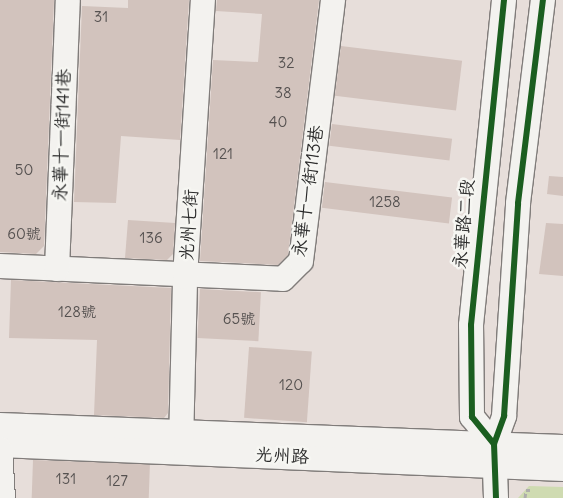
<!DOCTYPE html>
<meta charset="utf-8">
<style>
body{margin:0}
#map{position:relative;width:563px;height:498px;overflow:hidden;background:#e7deda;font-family:Delius,"LXGW WenKai TC",sans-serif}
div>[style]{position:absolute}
.green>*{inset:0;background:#cfdbb1}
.building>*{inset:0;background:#d2c3bd;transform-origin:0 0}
.path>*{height:3px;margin-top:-1.5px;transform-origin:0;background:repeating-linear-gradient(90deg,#aeadab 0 5px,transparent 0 9px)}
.roads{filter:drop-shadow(1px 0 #807c7a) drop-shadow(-1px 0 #807c7a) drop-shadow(0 1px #807c7a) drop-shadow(0 -1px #807c7a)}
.minor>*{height:24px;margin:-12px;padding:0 12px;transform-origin:12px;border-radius:12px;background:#f3f2ef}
.cycleway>*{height:6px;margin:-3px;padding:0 3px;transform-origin:3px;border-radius:3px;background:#1b5e20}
span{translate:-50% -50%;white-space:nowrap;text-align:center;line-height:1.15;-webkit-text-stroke:5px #f6f6f2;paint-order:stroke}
.number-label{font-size:15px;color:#555150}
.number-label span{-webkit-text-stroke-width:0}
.street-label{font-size:18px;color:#2b2b2b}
</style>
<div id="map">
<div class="green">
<i style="clip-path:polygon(529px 486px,563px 487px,563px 498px,518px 498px)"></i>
</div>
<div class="building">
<i style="clip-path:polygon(0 0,54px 0,44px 246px,36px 254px,0 252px)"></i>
<i style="clip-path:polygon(128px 0,189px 0,180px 140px,121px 136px,116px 203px,74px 202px,82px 6px,128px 8px)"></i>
<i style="clip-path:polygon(217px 0,319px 0,288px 255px,278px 265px,200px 261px,213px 60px,258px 62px,262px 14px,216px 11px)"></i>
<i style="left:341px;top:46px;width:122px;height:50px;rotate:7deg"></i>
<i style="left:332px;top:124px;width:121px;height:22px;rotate:7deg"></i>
<i style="clip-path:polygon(549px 176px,563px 177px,563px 196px,547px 194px)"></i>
<i style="left:325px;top:182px;width:128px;height:26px;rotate:7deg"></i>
<i style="clip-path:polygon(128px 220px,175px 223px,173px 254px,167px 260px,125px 258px)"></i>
<i style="clip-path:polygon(546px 223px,563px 224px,563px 276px,539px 274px)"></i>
<i style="clip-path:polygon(11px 280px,171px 288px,168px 413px,164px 418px,94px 415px,97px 340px,9px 338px)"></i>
<i style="left:200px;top:289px;width:61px;height:49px;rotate:3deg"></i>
<i style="left:249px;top:347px;width:63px;height:71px;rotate:4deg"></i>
<i style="left:33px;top:460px;width:117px;height:38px;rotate:2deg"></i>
</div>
<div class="path">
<i style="left:525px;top:498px;width:8px;rotate:-83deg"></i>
<i style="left:526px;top:490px;width:4px"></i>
</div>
<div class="roads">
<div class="minor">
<i style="left:0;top:266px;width:283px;rotate:2.6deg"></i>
<i style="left:283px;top:279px;width:25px;rotate:-45deg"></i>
<i style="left:301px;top:261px;width:263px;rotate:-83deg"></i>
<i style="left:57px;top:269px;width:269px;rotate:-87.7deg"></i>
<i style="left:0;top:425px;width:563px;rotate:2.24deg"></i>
<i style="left:494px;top:444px;width:35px;rotate:-129deg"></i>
<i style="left:472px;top:417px;width:92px;rotate:-90.6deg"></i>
<i style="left:471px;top:325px;width:327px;rotate:-84.2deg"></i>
<i style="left:0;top:445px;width:564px;rotate:2.44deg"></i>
<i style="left:181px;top:445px;width:168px;rotate:-88.6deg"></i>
<i style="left:185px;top:277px;width:278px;rotate:-86.3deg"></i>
<i style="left:0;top:449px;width:49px;rotate:86.5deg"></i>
<i style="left:496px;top:498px;width:54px;rotate:-92.1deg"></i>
<i style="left:494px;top:444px;width:30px;rotate:-70deg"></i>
<i style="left:504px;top:416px;width:213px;rotate:-86.2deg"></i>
<i style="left:518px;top:203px;width:205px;rotate:-83deg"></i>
</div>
</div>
<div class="cycleway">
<i style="left:494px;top:444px;width:35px;rotate:-129deg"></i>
<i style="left:472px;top:417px;width:92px;rotate:-90.6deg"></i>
<i style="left:471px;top:325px;width:327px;rotate:-84.2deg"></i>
<i style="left:496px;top:498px;width:54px;rotate:-92.1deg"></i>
<i style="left:494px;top:444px;width:30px;rotate:-70deg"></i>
<i style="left:504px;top:416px;width:213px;rotate:-86.2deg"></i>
<i style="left:518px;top:203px;width:205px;rotate:-83deg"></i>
</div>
<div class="number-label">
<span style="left:101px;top:17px">31</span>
<span style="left:286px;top:63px">32</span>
<span style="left:283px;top:93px">38</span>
<span style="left:278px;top:122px">40</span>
<span style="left:223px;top:154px">121</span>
<span style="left:24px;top:170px">50</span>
<span style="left:385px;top:202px">1258</span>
<span style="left:24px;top:234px">60號</span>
<span style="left:151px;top:238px">136</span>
<span style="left:77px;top:312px">128號</span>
<span style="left:239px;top:319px">65號</span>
<span style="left:291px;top:385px">120</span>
<span style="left:66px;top:479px">131</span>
<span style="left:117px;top:481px">127</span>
</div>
<div class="street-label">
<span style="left:62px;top:135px;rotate:-88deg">永華十一街141巷</span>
<span style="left:308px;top:191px;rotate:-82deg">永華十一街113巷</span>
<span style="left:464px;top:224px;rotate:-85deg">永華路二段</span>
<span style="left:189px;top:225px;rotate:-86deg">光州七街</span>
<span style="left:282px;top:456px;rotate:3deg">光州路</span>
</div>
</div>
